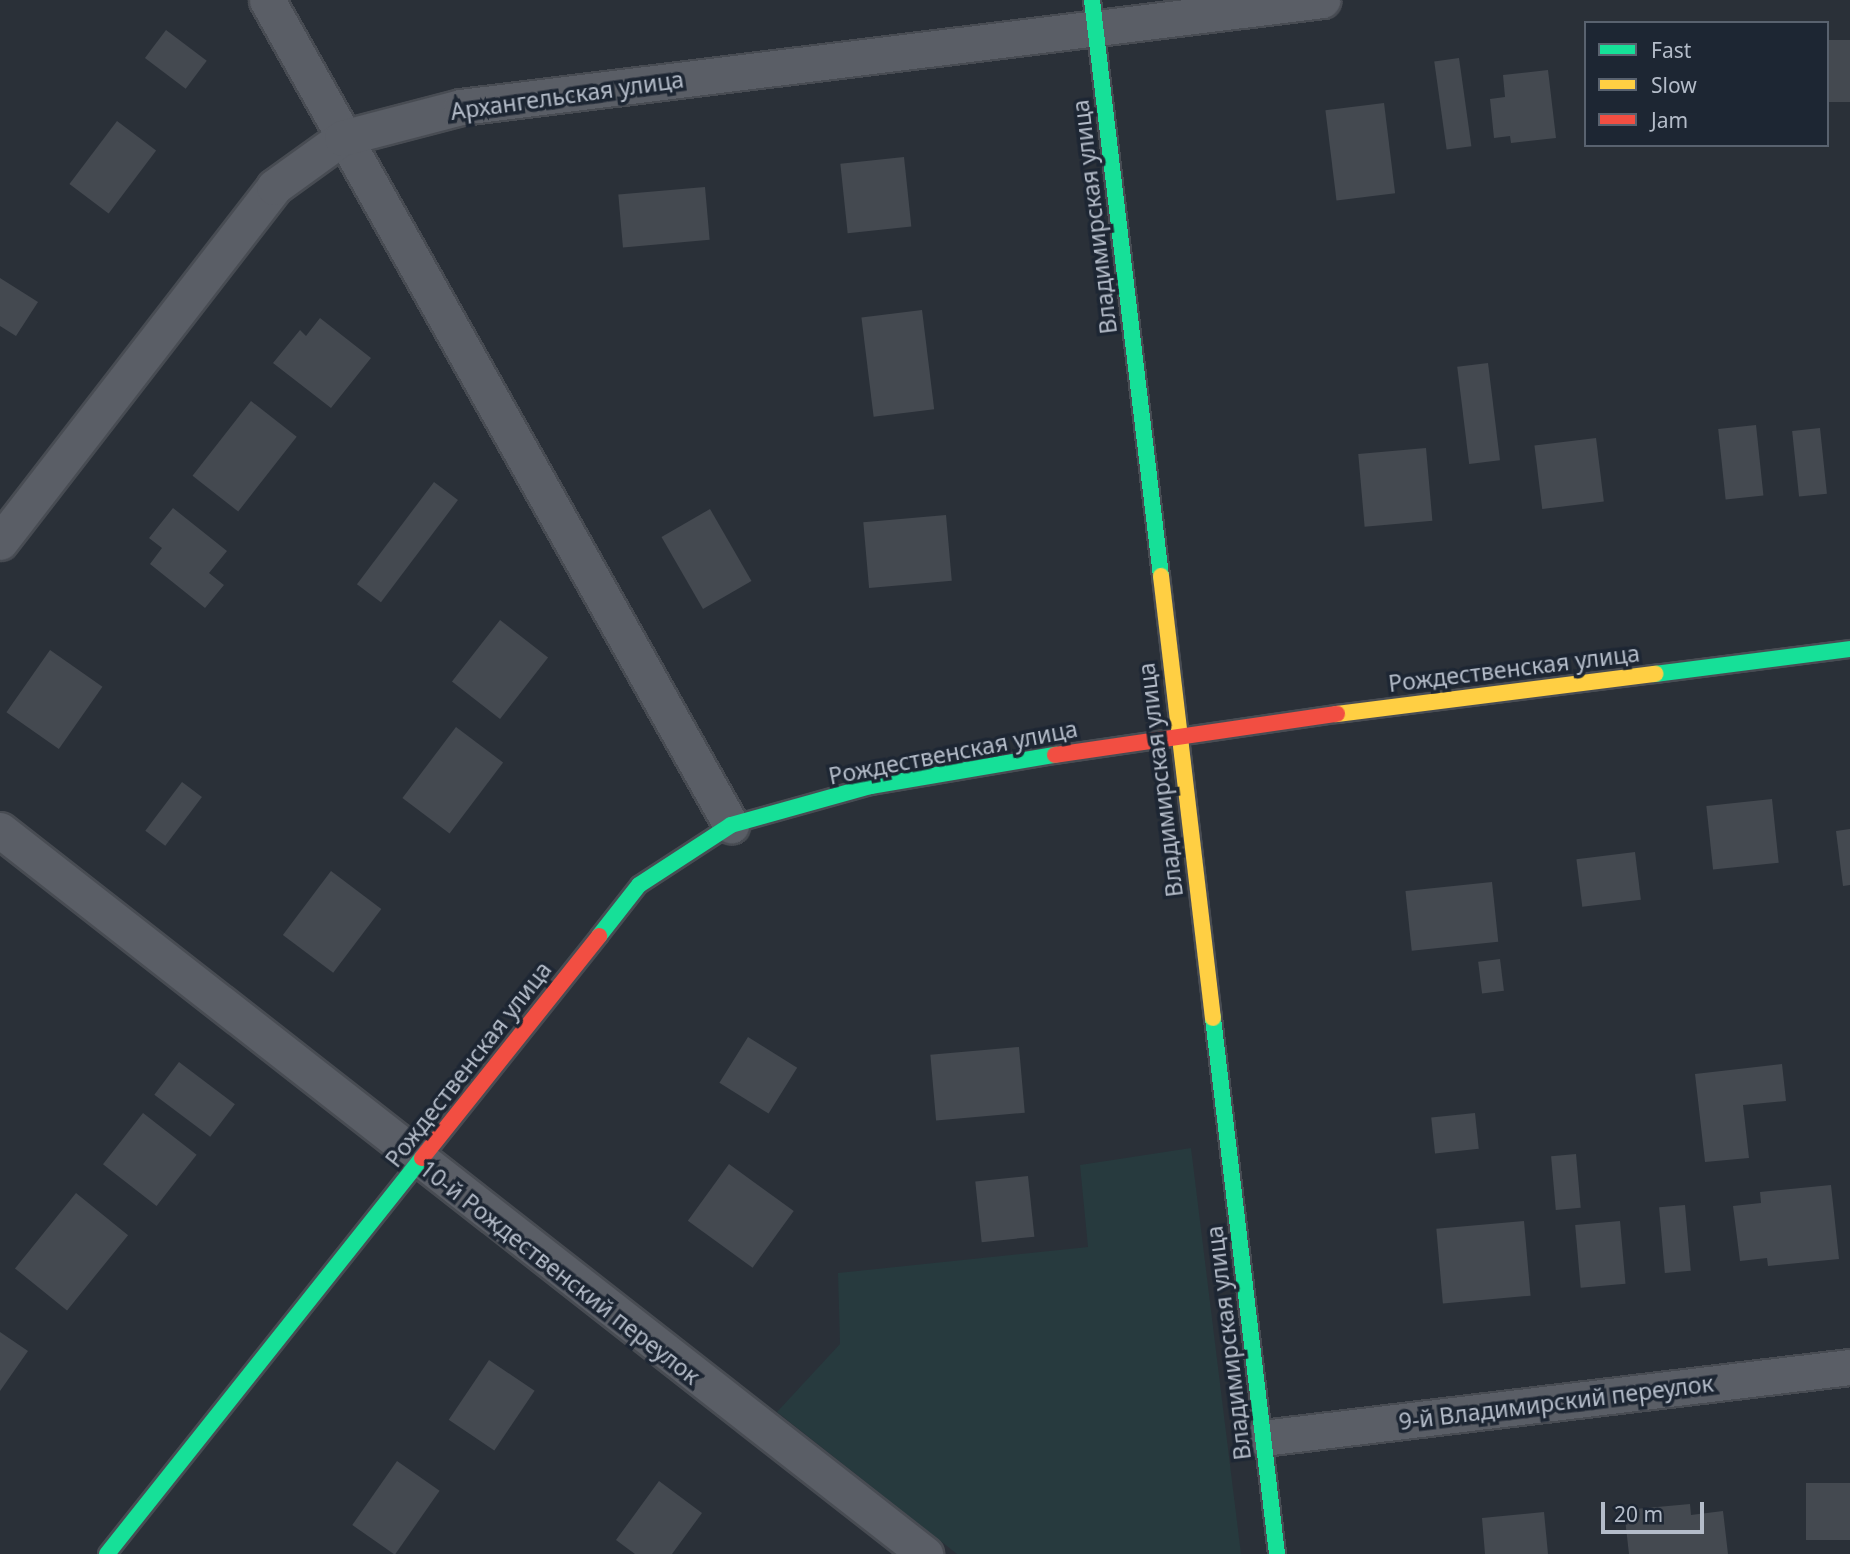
<!DOCTYPE html>
<meta charset="utf-8">
<style>
body{margin:0}
#map{position:relative;width:1850px;height:1554px;overflow:hidden;background:#2a3038;font-family:"Noto Sans",sans-serif}
div>[style]{position:absolute}
.green>*{inset:0;background:#273a3e}
.building>*{inset:0;background:#444950;transform-origin:0 0}
.roads{filter:drop-shadow(2px 0 #484c53) drop-shadow(-2px 0 #484c53) drop-shadow(0 2px #484c53) drop-shadow(0 -2px #484c53)}
.street>*{height:35px;margin:-17.5px;padding:0 17.5px;transform-origin:17.5px;border-radius:17.5px;background:#5a5e66}
.fast>*{height:16px;margin:-8px;padding:0 8px;transform-origin:8px;border-radius:8px;background:#16e098}
.slow>*{height:16px;margin:-8px;padding:0 8px;transform-origin:8px;border-radius:8px;background:#ffcf43}
.jam>*{height:16px;margin:-8px;padding:0 8px;transform-origin:8px;border-radius:8px;background:#f24e42}
span{translate:-50% -50%;white-space:nowrap;text-align:center;line-height:1.15;-webkit-text-stroke:7px #1d2633;paint-order:stroke}
.street-label{font-size:23px;color:#b4bcc9}
.legend{position:absolute;left:1584px;top:21px;width:245px;height:126px;box-sizing:border-box;background:#1d2633;border:2px solid #59626f;margin:0;padding:9px 12px;list-style:none;font-size:21px;color:#b4bcc9}
.legend li{display:flex;align-items:center;gap:14px;height:35px}
.legend b{width:35px;border:2px solid #59626f}
.scale{position:absolute;left:1601px;top:1502px;width:103px;height:32px;box-sizing:border-box;border:4px solid #b4bcc9;border-top:0;padding-left:9px;font-size:21px;line-height:24px;white-space:nowrap;color:#b4bcc9;-webkit-text-stroke:5px #1d2633;paint-order:stroke}
</style>
<div id="map">
<div class="green">
<i style="clip-path:polygon(1191px 1148px,1241px 1554px,957px 1554px,777px 1412px,840px 1344px,838px 1273px,1088px 1247px,1080px 1165px)"></i>
</div>
<div class="building">
<i style="left:166px;top:30px;width:51px;height:35px;rotate:37deg"></i>
<i style="left:1850px;top:40px;width:62px;height:23px;rotate:90deg"></i>
<i style="left:1459px;top:58px;width:89px;height:25px;rotate:82deg"></i>
<i style="clip-path:polygon(1548px 70px,1556px 138px,1511px 143px,1510px 136px,1494px 138px,1490px 99px,1505px 97px,1503px 75px)"></i>
<i style="left:1384px;top:103px;width:91px;height:59px;rotate:83deg"></i>
<i style="left:117px;top:121px;width:49px;height:79px;rotate:37deg"></i>
<i style="left:904px;top:157px;width:70px;height:64px;rotate:84deg"></i>
<i style="left:705px;top:187px;width:53px;height:87px;rotate:85deg"></i>
<i style="clip-path:polygon(0 278px,38px 302px,16px 336px,0 326px)"></i>
<i style="left:922px;top:310px;width:100px;height:61px;rotate:83deg"></i>
<i style="clip-path:polygon(320px 318px,371px 358px,331px 408px,273px 363px,300px 330px,306px 336px)"></i>
<i style="left:1488px;top:363px;width:98px;height:31px;rotate:83deg"></i>
<i style="left:251px;top:401px;width:58px;height:95px;rotate:38deg"></i>
<i style="left:1756px;top:425px;width:71px;height:38px;rotate:84deg"></i>
<i style="left:1820px;top:428px;width:66px;height:28px;rotate:84deg"></i>
<i style="left:1596px;top:438px;width:64px;height:62px;rotate:83deg"></i>
<i style="left:1426px;top:448px;width:73px;height:68px;rotate:85deg"></i>
<i style="left:434px;top:482px;width:30px;height:128px;rotate:37deg"></i>
<i style="clip-path:polygon(173px 508px,227px 551px,209px 573px,224px 585px,205px 608px,150px 564px,162px 548px,149px 538px)"></i>
<i style="left:710px;top:509px;width:83px;height:56px;rotate:60deg"></i>
<i style="left:946px;top:515px;width:66px;height:83px;rotate:85deg"></i>
<i style="left:500px;top:620px;width:61px;height:78px;rotate:38deg"></i>
<i style="left:50px;top:650px;width:64px;height:76px;rotate:35deg"></i>
<i style="left:456px;top:727px;width:59px;height:89px;rotate:37deg"></i>
<i style="left:182px;top:782px;width:25px;height:61px;rotate:37deg"></i>
<i style="left:1772px;top:799px;width:64px;height:66px;rotate:84deg"></i>
<i style="clip-path:polygon(1850px 829px,1850px 885px,1843px 886px,1836px 831px)"></i>
<i style="left:1635px;top:852px;width:48px;height:59px;rotate:83deg"></i>
<i style="left:331px;top:871px;width:63px;height:80px;rotate:37deg"></i>
<i style="left:1492px;top:882px;width:60px;height:87px;rotate:84deg"></i>
<i style="left:1500px;top:959px;width:32px;height:22px;rotate:83deg"></i>
<i style="left:748px;top:1037px;width:58px;height:54px;rotate:32deg"></i>
<i style="left:1019px;top:1047px;width:66px;height:89px;rotate:85deg"></i>
<i style="left:179px;top:1062px;width:70px;height:41px;rotate:37deg"></i>
<i style="clip-path:polygon(1782px 1064px,1786px 1101px,1743px 1105px,1749px 1158px,1705px 1162px,1695px 1074px)"></i>
<i style="left:143px;top:1113px;width:68px;height:65px;rotate:38deg"></i>
<i style="left:1475px;top:1113px;width:36px;height:44px;rotate:84deg"></i>
<i style="left:1576px;top:1154px;width:54px;height:25px;rotate:85deg"></i>
<i style="left:729px;top:1164px;width:80px;height:70px;rotate:36deg"></i>
<i style="left:1028px;top:1176px;width:61px;height:53px;rotate:84deg"></i>
<i style="clip-path:polygon(1831px 1185px,1839px 1259px,1768px 1266px,1767px 1258px,1740px 1261px,1733px 1206px,1761px 1203px,1760px 1192px)"></i>
<i style="left:76px;top:1193px;width:67px;height:97px;rotate:39deg"></i>
<i style="left:1685px;top:1205px;width:66px;height:26px;rotate:85deg"></i>
<i style="left:1524px;top:1221px;width:75px;height:88px;rotate:85deg"></i>
<i style="left:1620px;top:1221px;width:63px;height:45px;rotate:85deg"></i>
<i style="clip-path:polygon(0 1332px,28px 1351px,0 1391px)"></i>
<i style="left:489px;top:1360px;width:55px;height:72px;rotate:34deg"></i>
<i style="left:397px;top:1461px;width:52px;height:78px;rotate:35deg"></i>
<i style="clip-path:polygon(659px 1481px,702px 1513px,672px 1554px,635px 1554px,616px 1540px)"></i>
<i style="left:1850px;top:1483px;width:57px;height:44px;rotate:90deg"></i>
<i style="clip-path:polygon(1690px 1504px,1691px 1515px,1723px 1511px,1728px 1554px,1629px 1554px,1624px 1510px)"></i>
<i style="clip-path:polygon(1544px 1512px,1548px 1554px,1485px 1554px,1482px 1518px)"></i>
</div>
<div class="roads">
<div class="street">
<i style="left:267px;top:0;width:947px;rotate:60.65deg"></i>
<i style="left:0;top:542px;width:448px;rotate:-52.3deg"></i>
<i style="left:274px;top:187px;width:84px;rotate:-35.8deg"></i>
<i style="left:342px;top:138px;width:123px;rotate:-14.6deg"></i>
<i style="left:461px;top:107px;width:868px;rotate:-7.08deg"></i>
<i style="left:0;top:830px;width:1175px;rotate:38.05deg"></i>
<i style="left:1263px;top:1438px;width:591px;rotate:-6.9deg"></i>
</div>
<div class="fast">
<i style="left:1092px;top:0;width:580px;rotate:83.17deg"></i>
<i style="left:1655px;top:674px;width:197px;rotate:-7.3deg"></i>
<i style="left:599px;top:936px;width:65px;rotate:-51.9deg"></i>
<i style="left:639px;top:885px;width:110px;rotate:-33.1deg"></i>
<i style="left:731px;top:825px;width:145px;rotate:-15.6deg"></i>
<i style="left:871px;top:786px;width:187px;rotate:-9.6deg"></i>
<i style="left:1213px;top:1018px;width:540px;rotate:83.19deg"></i>
<i style="left:107px;top:1554px;width:506px;rotate:-51.5deg"></i>
</div>
<div class="slow">
<i style="left:1161px;top:576px;width:445px;rotate:83.3deg"></i>
<i style="left:1337px;top:714px;width:321px;rotate:-7.2deg"></i>
</div>
<div class="jam">
<i style="left:1055px;top:755px;width:285px;rotate:-8.3deg"></i>
<i style="left:422px;top:1158px;width:284px;rotate:-51.4deg"></i>
</div>
</div>
<div class="street-label">
<span style="left:567px;top:95px;rotate:-8deg">Архангельская улица</span>
<span style="left:1094px;top:217px;rotate:-97deg">Владимирская улица</span>
<span style="left:1514px;top:668px;rotate:-7deg">Рождественская улица</span>
<span style="left:953px;top:752px;rotate:-11deg">Рождественская улица</span>
<span style="left:1160px;top:780px;rotate:-97deg">Владимирская улица</span>
<span style="left:468px;top:1064px;rotate:-52deg">Рождественская улица</span>
<span style="left:560px;top:1272px;rotate:38deg">10-й Рождественский переулок</span>
<span style="left:1228px;top:1343px;rotate:-97deg">Владимирская улица</span>
<span style="left:1556px;top:1402px;rotate:-7deg">9-й Владимирский переулок</span>
</div>
<ul class="legend">
<li><b style="height:9px;background:#16e098"></b>Fast</li>
<li><b style="height:9px;background:#ffcf43"></b>Slow</li>
<li><b style="height:9px;background:#f24e42"></b>Jam</li>
</ul>
<div class="scale">20 m</div>
</div>
